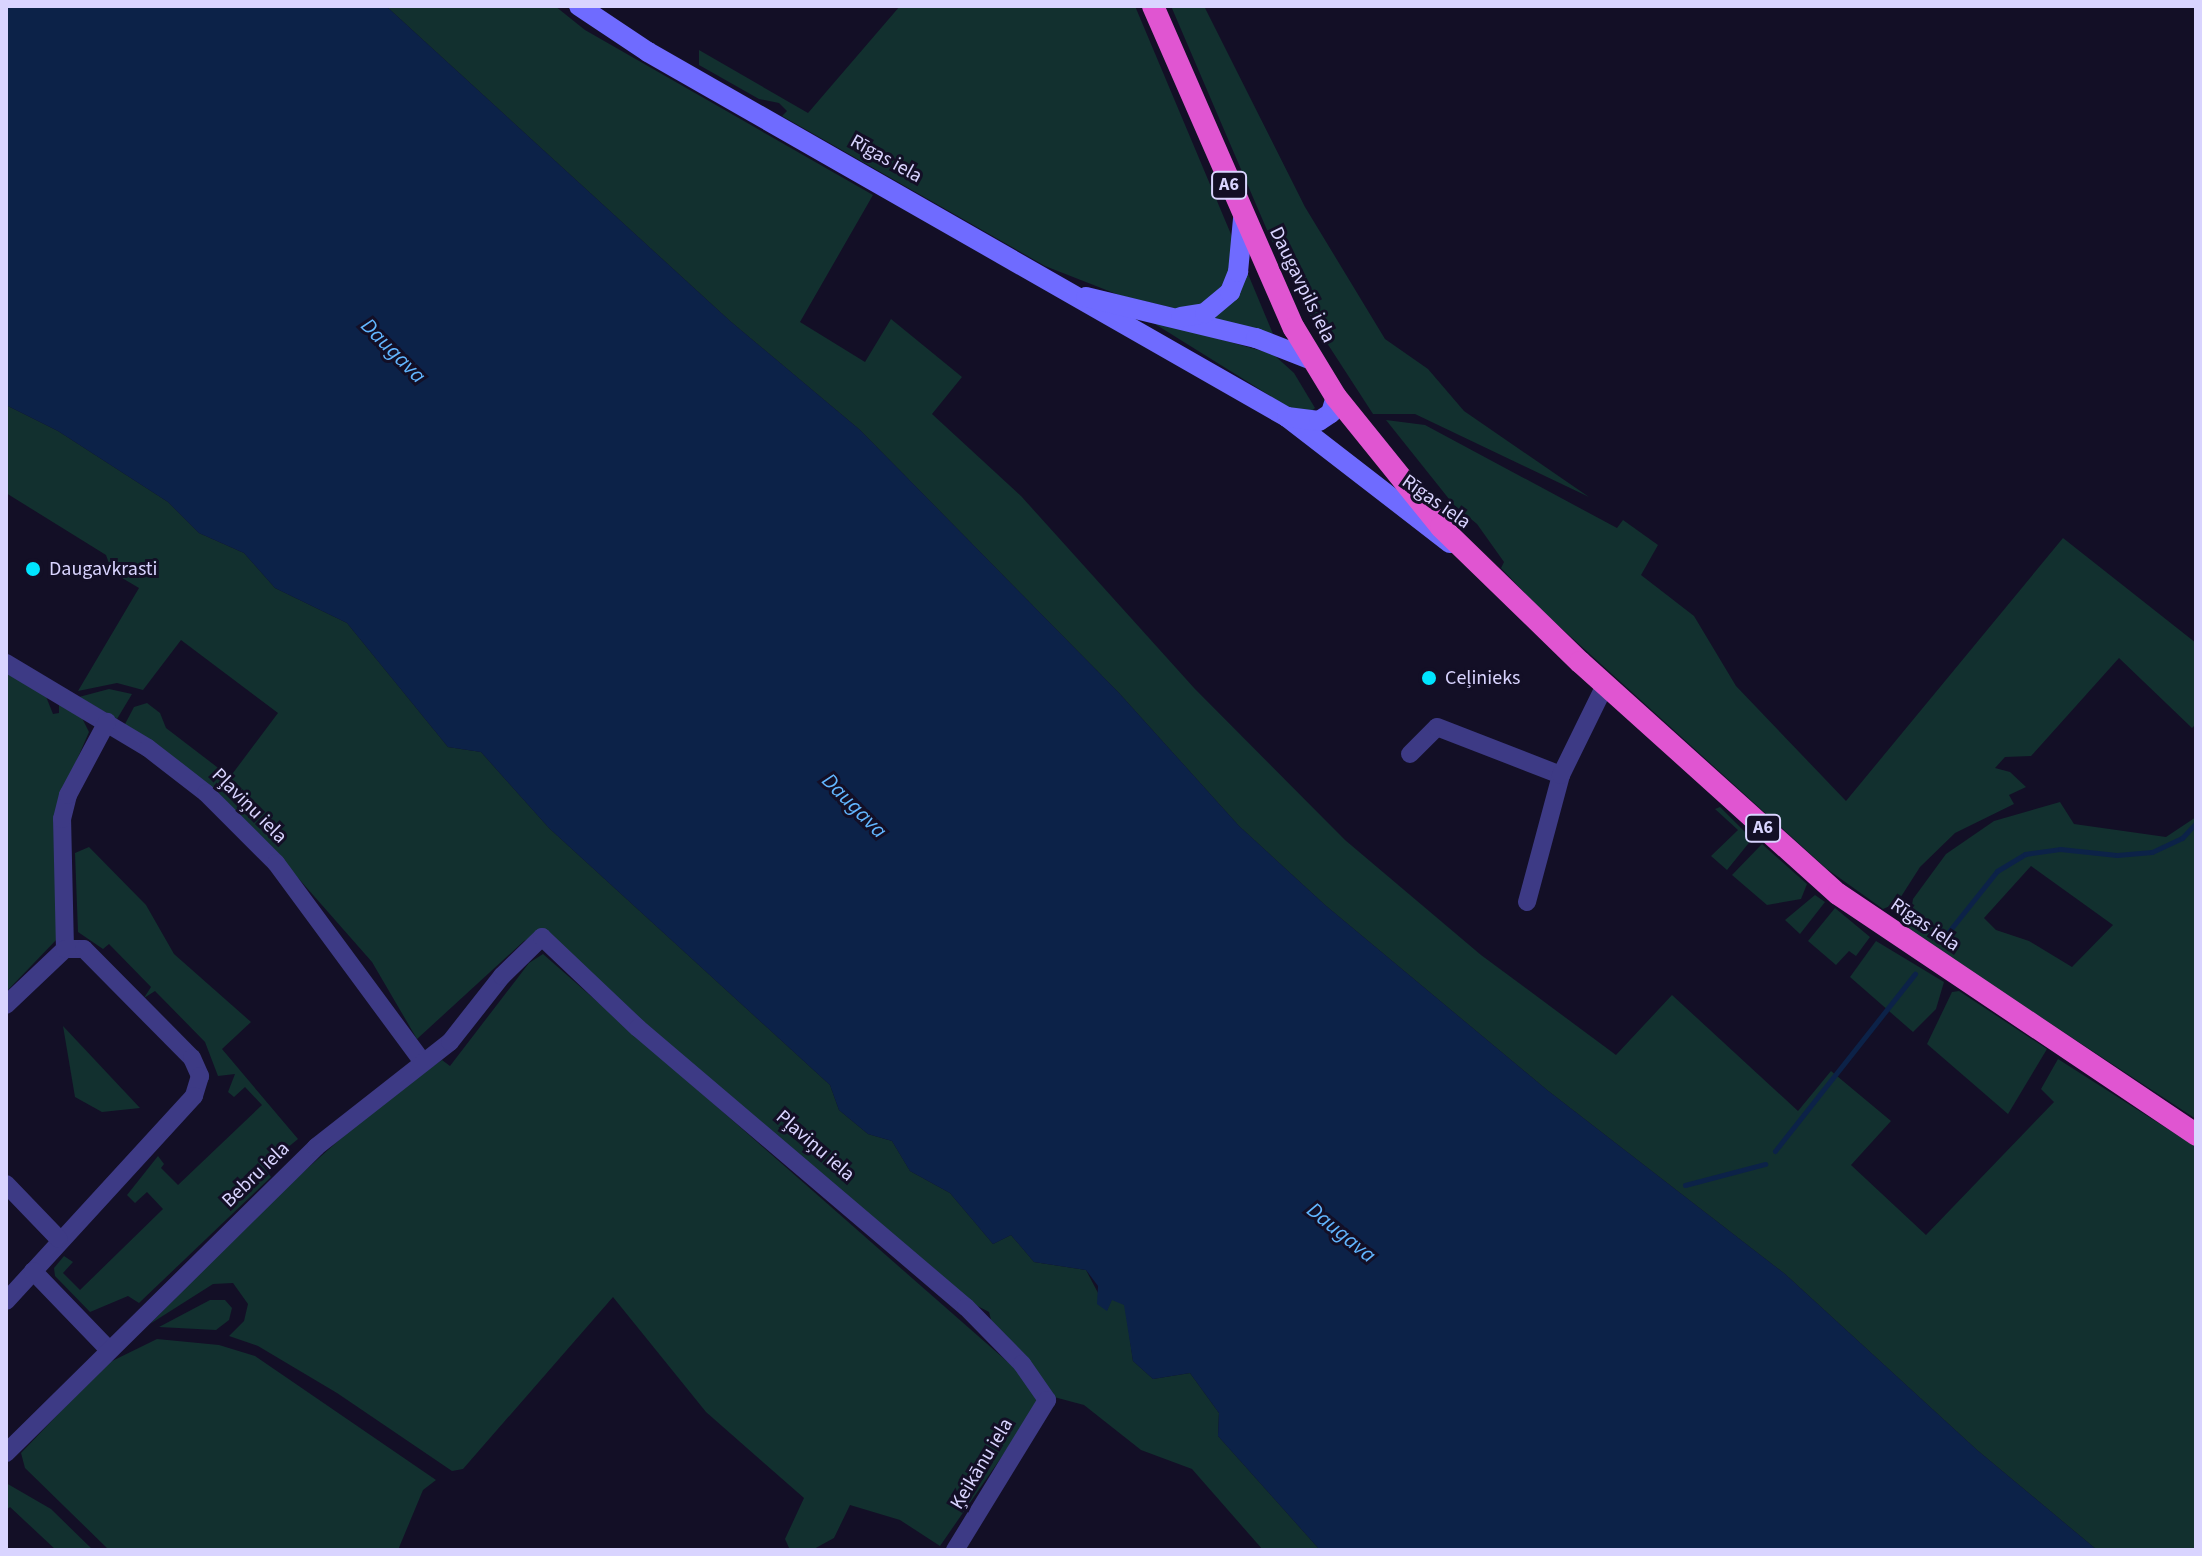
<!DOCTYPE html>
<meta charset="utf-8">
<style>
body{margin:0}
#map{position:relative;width:2202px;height:1556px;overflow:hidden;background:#130f26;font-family:"Source Sans 3",sans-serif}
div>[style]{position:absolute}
.green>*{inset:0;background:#12302f}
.water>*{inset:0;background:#0c2248}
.stream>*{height:5px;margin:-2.5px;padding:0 2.5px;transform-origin:2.5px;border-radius:2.5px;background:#0c2248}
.minor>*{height:18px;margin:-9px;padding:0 9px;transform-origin:9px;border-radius:9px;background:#3d3a85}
.secondary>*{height:20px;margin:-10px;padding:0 10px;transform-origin:10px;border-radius:10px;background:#6f6bff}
.trunk>*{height:22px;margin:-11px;padding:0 11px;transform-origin:11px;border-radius:11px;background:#e055d1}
.dots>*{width:22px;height:22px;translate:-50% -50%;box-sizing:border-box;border:4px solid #130f26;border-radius:50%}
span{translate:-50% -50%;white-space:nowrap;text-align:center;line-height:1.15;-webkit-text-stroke:6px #130f26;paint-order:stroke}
.shield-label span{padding:2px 6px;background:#130f26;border:2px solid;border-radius:6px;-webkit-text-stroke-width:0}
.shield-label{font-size:18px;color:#d9d4ff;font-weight:700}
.street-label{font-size:20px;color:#d9d4ff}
.poi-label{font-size:20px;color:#d9d4ff}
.left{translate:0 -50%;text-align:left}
.water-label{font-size:22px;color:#62b6ff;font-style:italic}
.frame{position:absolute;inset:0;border:8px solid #d9d4ff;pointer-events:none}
</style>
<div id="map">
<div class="green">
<i style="clip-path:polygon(386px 6px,555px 6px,585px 30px,873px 195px,800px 322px,865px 362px,891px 319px,962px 377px,932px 414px,1021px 496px,1195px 689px,1345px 840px,1481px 955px,1616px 1055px,1672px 995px,1798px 1111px,1831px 1071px,1891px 1121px,1851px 1165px,1926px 1235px,2054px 1102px,2041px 1089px,2058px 1059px,2196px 1147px,2196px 1550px,2097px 1550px,1977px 1450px,1785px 1274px,1547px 1090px,1325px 905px,1239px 826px,1119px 693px,860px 430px,730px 321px)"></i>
<i style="clip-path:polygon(900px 6px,1135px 6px,1233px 239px,1235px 259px,1217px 300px,1178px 309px,1119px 295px,1045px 266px,782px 116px,787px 111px,779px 103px,759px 99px,699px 65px,699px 50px,808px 113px)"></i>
<i style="clip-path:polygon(1171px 6px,1204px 6px,1305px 207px,1385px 339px,1428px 369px,1464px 411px,1589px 497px,1415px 414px,1373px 414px,1314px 323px,1270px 237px)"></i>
<i style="clip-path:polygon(1245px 272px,1248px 274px,1273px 334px,1211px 318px)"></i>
<i style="clip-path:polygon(1147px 319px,1273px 354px,1294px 373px,1315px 408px,1308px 414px,1288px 407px)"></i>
<i style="clip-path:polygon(6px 405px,58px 431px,168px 502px,199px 533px,244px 553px,275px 588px,347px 623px,448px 747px,481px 752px,549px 828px,830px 1085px,839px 1110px,868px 1134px,892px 1141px,910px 1171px,950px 1193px,993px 1244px,1011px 1235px,1034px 1262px,1086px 1270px,1107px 1310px,1112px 1299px,1125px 1305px,1133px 1361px,1153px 1379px,1190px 1373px,1219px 1413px,1218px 1436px,1320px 1550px,1263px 1550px,1192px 1469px,1141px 1450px,1084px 1405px,1054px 1397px,994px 1331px,989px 1312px,966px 1300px,692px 1068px,544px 931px,524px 941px,417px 1039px,372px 962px,277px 854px,125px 724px,134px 707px,147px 703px,160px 713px,166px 728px,230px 777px,278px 713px,181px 640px,143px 690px,117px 683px,78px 691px,139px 588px,112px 572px,106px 555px,6px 493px)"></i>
<i style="clip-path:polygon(1386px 420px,1425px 425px,1617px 528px,1623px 520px,1658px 545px,1641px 575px,1694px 616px,1736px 686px,1846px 801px,2063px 538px,2196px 643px,2196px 724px,2192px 728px,2119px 658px,2031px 756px,2005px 757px,1995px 768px,2010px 772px,2026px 787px,2009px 795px,2014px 804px,1955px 833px,1920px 867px,1897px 903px,1883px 909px,1827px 869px,1538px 607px,1501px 568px,1504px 562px,1477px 524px,1453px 504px)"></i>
<i style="clip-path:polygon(6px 671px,45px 694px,53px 714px,59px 713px,59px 703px,81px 716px,89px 732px,65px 787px,59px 937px,6px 992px)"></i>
<i style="clip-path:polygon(109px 689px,132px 694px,117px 719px,79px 697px)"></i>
<i style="clip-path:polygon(evenodd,2060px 802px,2074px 824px,2166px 837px,2196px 817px,2196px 1119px,1908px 930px,1913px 899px,1946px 854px,1994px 821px,2060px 802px,2031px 866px,2113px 925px,2072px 967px,2029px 941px,1996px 930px,1984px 918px,2031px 866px)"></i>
<i style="clip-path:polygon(1720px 807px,1752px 839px,1727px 870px,1711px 856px,1738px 830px,1715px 809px)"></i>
<i style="clip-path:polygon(1762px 844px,1807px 884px,1801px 899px,1767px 905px,1732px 875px)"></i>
<i style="clip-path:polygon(89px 847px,146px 905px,174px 954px,251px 1022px,222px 1049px,298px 1139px,264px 1167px,271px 1177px,139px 1303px,128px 1296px,90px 1312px,55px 1276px,54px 1268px,64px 1256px,73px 1262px,63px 1273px,80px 1290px,163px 1209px,147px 1192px,135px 1203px,127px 1195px,158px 1156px,164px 1164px,161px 1168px,178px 1185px,262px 1105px,245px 1087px,234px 1097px,228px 1092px,235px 1074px,218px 1076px,205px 1042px,155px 991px,144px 998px,151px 987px,109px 944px,103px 949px,78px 932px,75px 853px)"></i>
<i style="clip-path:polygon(1815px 895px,1825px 902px,1800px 934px,1785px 920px)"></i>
<i style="clip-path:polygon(1835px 908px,1870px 937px,1856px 956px,1849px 951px,1836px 965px,1808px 941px)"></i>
<i style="clip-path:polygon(1876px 941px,1944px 982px,1936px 1009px,1913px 1032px,1850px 977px)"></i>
<i style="clip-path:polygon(543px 954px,1019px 1372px,1039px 1403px,940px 1546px,900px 1520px,850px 1505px,834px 1538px,812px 1550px,790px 1550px,785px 1539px,804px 1498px,706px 1412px,613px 1297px,463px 1469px,452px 1471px,337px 1393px,258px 1346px,229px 1336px,244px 1321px,248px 1304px,233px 1283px,213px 1284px,150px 1324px,262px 1209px,386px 1098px,442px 1060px,450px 1066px,529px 963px)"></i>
<i style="clip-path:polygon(1959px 991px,2047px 1049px,2008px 1114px,1927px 1044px,1952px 992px)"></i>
<i style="clip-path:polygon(63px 1026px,140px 1108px,102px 1112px,75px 1097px)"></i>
<i style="clip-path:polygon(210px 1300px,225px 1300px,232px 1308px,229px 1320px,216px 1330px,159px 1327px)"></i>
<i style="clip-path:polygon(157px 1339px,219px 1345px,255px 1356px,436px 1480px,423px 1490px,398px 1550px,109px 1550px,25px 1468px,21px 1453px,106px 1364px)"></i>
<i style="clip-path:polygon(6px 1483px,51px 1509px,93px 1550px,56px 1550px,10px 1507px,6px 1510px)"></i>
</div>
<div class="water">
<i style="clip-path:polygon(6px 6px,386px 6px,730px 321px,860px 430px,1119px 693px,1239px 826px,1325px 905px,1547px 1090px,1785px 1274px,1977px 1450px,2097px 1550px,1320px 1550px,1218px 1436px,1219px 1413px,1190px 1373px,1153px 1379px,1133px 1361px,1124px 1305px,1112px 1300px,1107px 1311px,1097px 1304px,1098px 1286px,1086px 1270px,1034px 1262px,1011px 1235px,993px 1244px,950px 1193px,910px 1171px,892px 1141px,868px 1134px,839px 1110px,830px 1085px,549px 828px,481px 752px,448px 747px,347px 623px,275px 588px,244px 553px,199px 533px,168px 502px,58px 431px,6px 405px)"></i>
</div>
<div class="stream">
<i style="left:1942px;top:940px;width:88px;rotate:-51.4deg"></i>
<i style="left:1997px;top:871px;width:33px;rotate:-31deg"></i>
<i style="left:2025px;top:854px;width:35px;rotate:-8deg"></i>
<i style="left:2060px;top:849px;width:57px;rotate:6deg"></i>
<i style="left:2117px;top:855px;width:35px;rotate:-5deg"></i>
<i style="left:2152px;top:852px;width:33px;rotate:-25deg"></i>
<i style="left:2182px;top:838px;width:21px;rotate:-47deg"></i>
<i style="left:1775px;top:1151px;width:226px;rotate:-51.7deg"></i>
<i style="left:1685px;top:1185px;width:83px;rotate:-14.7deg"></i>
</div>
<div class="minor">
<i style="left:6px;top:663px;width:165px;rotate:30.9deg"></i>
<i style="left:148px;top:748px;width:73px;rotate:37.8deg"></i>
<i style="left:206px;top:793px;width:99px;rotate:45deg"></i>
<i style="left:276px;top:863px;width:246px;rotate:53.6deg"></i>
<i style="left:1410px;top:754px;width:38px;rotate:-45deg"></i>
<i style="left:1437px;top:727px;width:133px;rotate:21.2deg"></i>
<i style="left:1527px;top:902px;width:131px;rotate:-75deg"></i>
<i style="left:1561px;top:775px;width:100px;rotate:-63.9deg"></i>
<i style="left:65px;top:949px;width:130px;rotate:-91.3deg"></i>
<i style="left:62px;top:819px;width:25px;rotate:-76deg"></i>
<i style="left:68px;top:795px;width:83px;rotate:-61.9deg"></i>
<i style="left:6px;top:1005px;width:81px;rotate:-43.5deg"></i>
<i style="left:65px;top:949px;width:19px"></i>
<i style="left:84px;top:949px;width:153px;rotate:45.3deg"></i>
<i style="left:192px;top:1058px;width:20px;rotate:66deg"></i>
<i style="left:200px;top:1076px;width:21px;rotate:107deg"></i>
<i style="left:194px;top:1096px;width:278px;rotate:132.5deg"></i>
<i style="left:6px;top:1184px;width:76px;rotate:46.1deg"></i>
<i style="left:33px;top:1271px;width:108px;rotate:46.1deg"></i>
<i style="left:6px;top:1453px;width:436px;rotate:-44.6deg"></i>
<i style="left:316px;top:1147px;width:170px;rotate:-38.1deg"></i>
<i style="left:450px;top:1042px;width:84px;rotate:-51.8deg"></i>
<i style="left:502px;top:976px;width:56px;rotate:-44.3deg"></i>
<i style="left:542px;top:937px;width:132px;rotate:43.5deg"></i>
<i style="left:638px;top:1028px;width:431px;rotate:40.4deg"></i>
<i style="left:966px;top:1307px;width:80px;rotate:45.5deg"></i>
<i style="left:1022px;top:1364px;width:44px;rotate:55.2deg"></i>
<i style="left:1047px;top:1400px;width:176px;rotate:121.5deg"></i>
</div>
<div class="secondary">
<i style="left:579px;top:6px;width:83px;rotate:33.7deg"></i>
<i style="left:648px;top:52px;width:736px;rotate:29.74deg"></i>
<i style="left:1287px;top:417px;width:206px;rotate:37.7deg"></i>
<i style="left:1086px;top:297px;width:175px;rotate:13.6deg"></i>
<i style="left:1256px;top:338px;width:60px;rotate:21.4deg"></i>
<i style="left:1181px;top:317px;width:24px;rotate:-9deg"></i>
<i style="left:1205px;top:313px;width:33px;rotate:-40deg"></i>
<i style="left:1230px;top:292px;width:22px;rotate:-68deg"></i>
<i style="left:1238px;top:272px;width:53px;rotate:-84.6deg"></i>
<i style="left:1287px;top:417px;width:32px;rotate:7deg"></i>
<i style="left:1319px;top:421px;width:14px;rotate:-34deg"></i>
<i style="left:1331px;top:413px;width:17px;rotate:-73deg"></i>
</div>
<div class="trunk">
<i style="left:1153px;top:6px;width:352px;rotate:66.4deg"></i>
<i style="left:1294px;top:328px;width:81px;rotate:58.7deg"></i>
<i style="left:1336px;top:397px;width:167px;rotate:51.1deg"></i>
<i style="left:1441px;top:527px;width:194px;rotate:44.2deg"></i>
<i style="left:1580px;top:662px;width:347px;rotate:42deg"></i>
<i style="left:1838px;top:894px;width:432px;rotate:33.9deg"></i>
</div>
<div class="dots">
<i style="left:33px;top:569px;background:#00e5ff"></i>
<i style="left:1429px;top:678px;background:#00e5ff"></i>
</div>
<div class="shield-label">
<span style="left:1229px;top:185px">A6</span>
<span style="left:1763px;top:828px">A6</span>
</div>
<div class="street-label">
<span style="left:886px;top:159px;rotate:29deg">Rīgas iela</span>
<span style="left:1302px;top:285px;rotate:64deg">Daugavpils iela</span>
<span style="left:1436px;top:502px;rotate:35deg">Rīgas iela</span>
<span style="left:249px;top:806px;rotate:45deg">Pļaviņu iela</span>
<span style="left:1925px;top:925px;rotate:34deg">Rīgas iela</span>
<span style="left:815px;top:1146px;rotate:41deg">Pļaviņu iela</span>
<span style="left:256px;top:1175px;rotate:-44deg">Bebru iela</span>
<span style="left:982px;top:1464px;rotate:-59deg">Ķeikānu iela</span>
</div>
<div class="poi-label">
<span class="left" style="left:49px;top:569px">Daugavkrasti</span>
<span class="left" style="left:1445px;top:678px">Ceļinieks</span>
</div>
<div class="water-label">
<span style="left:393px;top:351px;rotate:45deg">Daugava</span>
<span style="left:854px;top:806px;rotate:45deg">Daugava</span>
<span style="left:1341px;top:1233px;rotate:39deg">Daugava</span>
</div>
<div class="frame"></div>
</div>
